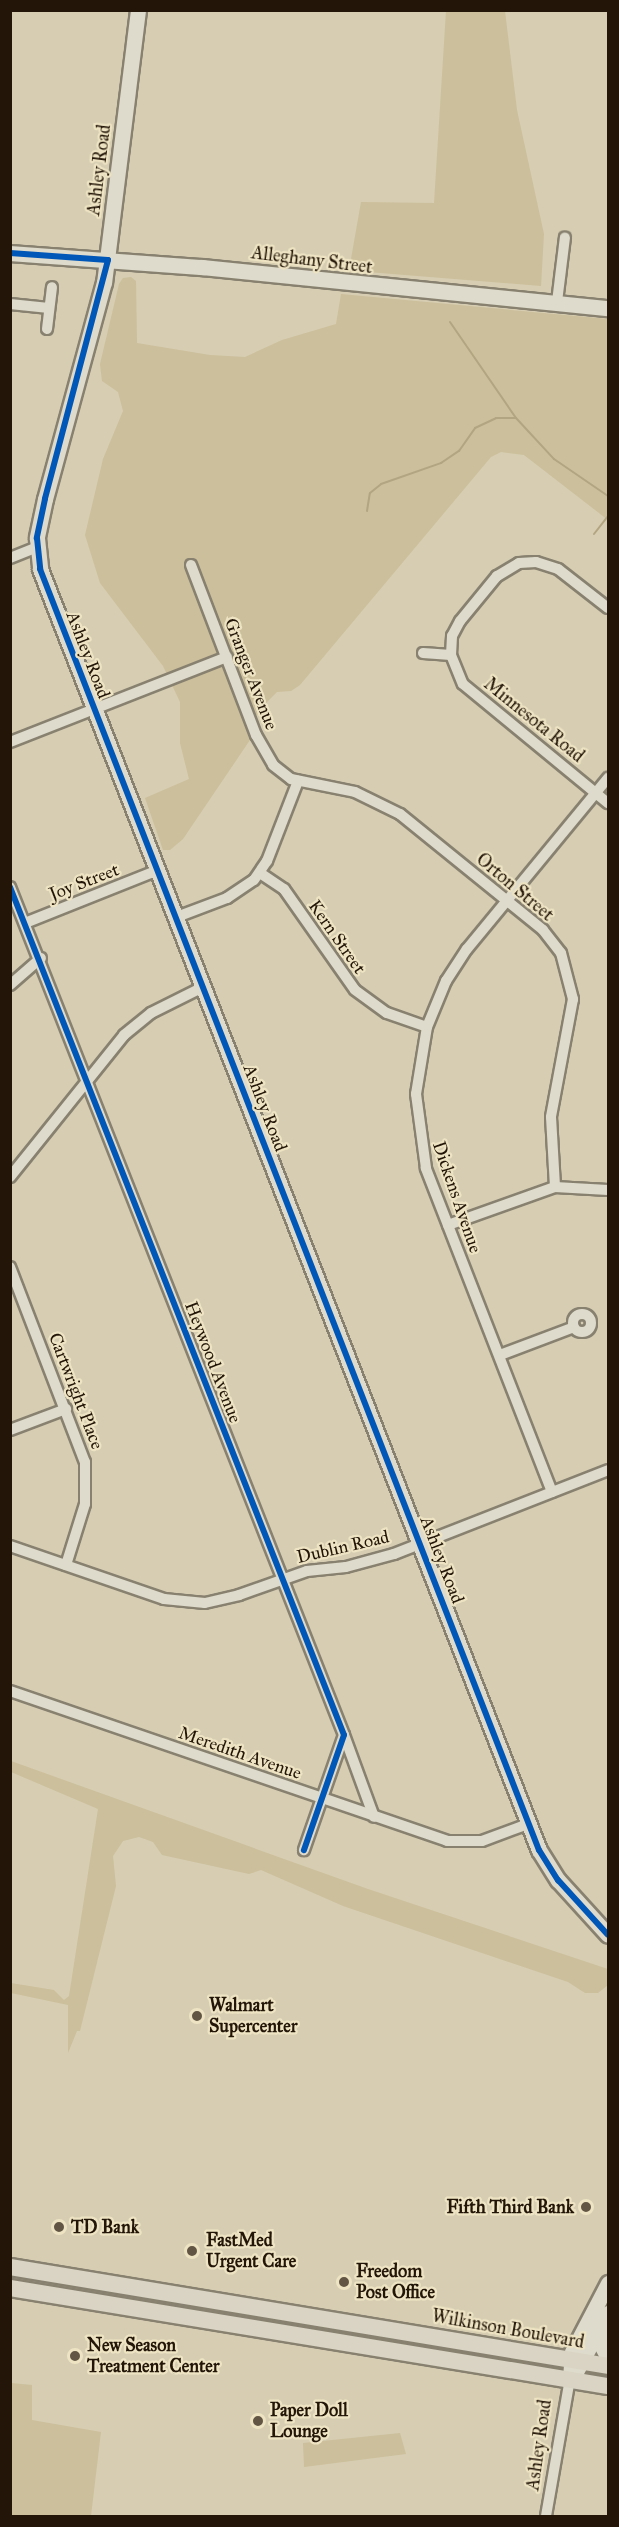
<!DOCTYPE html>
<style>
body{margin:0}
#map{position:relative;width:619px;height:2527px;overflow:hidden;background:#d6cdb2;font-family:"IM FELL Great Primer",serif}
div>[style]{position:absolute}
.green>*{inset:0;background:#ccbf9b}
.stream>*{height:2px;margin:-1px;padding:0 1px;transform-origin:1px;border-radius:1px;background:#b2a582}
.roads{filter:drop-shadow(2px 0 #888170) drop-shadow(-2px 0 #888170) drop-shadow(0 2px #888170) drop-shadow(0 -2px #888170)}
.street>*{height:10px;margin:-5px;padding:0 5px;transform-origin:5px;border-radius:5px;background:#dedbcc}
.street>.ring{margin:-5px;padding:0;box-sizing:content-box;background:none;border:10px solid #dedbcc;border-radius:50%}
.secondary>*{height:15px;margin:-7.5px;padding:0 7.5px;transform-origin:7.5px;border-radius:7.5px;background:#dedbcc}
.primary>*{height:16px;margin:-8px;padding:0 8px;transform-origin:8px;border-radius:8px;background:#d9d4c4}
.cycleway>*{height:6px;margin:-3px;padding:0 3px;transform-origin:3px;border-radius:3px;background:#0057b8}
.dots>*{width:16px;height:16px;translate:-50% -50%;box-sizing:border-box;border:3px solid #eee4c3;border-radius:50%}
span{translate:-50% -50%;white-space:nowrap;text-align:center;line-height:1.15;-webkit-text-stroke:4.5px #eee4c3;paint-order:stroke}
.street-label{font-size:18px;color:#231507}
.poi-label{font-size:18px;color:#231507;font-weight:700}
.left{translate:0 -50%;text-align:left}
.right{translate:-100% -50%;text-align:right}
.frame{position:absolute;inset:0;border:12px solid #231507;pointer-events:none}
</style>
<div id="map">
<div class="green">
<i style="clip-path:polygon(446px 11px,505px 11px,517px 110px,544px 234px,541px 286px,368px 272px,356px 267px,351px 259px,361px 202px,434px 203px)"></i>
<i style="clip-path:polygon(131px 277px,136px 281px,137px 343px,210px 355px,245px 357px,282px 340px,336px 324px,341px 294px,608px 319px,608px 520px,524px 455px,501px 452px,491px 457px,300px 685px,291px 691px,277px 692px,267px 702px,248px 726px,252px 737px,183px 839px,170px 850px,163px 850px,145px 798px,189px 779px,180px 743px,180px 702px,163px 666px,100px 583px,85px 535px,103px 459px,123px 411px,118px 392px,102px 381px,100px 364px,119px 284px,123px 278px)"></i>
<i style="clip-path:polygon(11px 1761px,368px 1889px,608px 1969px,608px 1985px,598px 1993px,585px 1993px,568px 1982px,343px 1906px,261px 1870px,249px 1874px,162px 1855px,153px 1842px,139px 1837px,123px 1841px,113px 1856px,116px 1886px,80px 2031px,77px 2031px,68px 2053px,68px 2005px,11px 1993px,11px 1983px,54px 1990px,64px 2000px,69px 1996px,98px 1809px,11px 1772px)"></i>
<i style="clip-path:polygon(11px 2383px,32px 2385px,32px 2420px,101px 2432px,91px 2516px,11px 2516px)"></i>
<i style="clip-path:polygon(400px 2433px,406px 2454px,304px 2467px,303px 2443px)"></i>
</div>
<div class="stream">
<i style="left:450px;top:322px;width:116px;rotate:55.5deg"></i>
<i style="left:516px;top:418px;width:56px;rotate:47.2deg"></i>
<i style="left:554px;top:459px;width:65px;rotate:34.4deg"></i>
<i style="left:367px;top:511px;width:18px;rotate:-81deg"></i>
<i style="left:370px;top:493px;width:14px;rotate:-39deg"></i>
<i style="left:381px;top:484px;width:64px;rotate:-19.3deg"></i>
<i style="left:441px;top:463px;width:22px;rotate:-34deg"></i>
<i style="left:459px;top:451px;width:28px;rotate:-55deg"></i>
<i style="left:475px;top:428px;width:23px;rotate:-25deg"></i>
<i style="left:496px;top:418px;width:20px"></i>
<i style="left:594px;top:534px;width:23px;rotate:-52deg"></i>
</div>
<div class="roads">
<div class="street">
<i style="left:557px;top:302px;width:65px;rotate:-83deg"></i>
<i style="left:10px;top:304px;width:39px;rotate:6deg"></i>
<i style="left:47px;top:329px;width:42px;rotate:-83.2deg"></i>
<i style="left:10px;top:558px;width:29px;rotate:-22deg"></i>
<i style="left:191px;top:565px;width:182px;rotate:69.1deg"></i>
<i style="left:256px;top:735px;width:34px;rotate:60deg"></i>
<i style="left:273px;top:765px;width:23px;rotate:38deg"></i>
<i style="left:291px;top:779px;width:65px;rotate:11.5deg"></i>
<i style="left:355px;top:792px;width:50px;rotate:26.1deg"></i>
<i style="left:400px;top:814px;width:184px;rotate:39deg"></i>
<i style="left:543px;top:930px;width:29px;rotate:52deg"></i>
<i style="left:561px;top:953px;width:48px;rotate:75.4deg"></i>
<i style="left:573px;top:999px;width:120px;rotate:100.6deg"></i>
<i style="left:551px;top:1117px;width:70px;rotate:86.7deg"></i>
<i style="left:608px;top:608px;width:63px;rotate:-142deg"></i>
<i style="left:558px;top:569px;width:23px;rotate:-162deg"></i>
<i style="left:536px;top:562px;width:17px;rotate:177deg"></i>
<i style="left:519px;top:563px;width:26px;rotate:149deg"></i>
<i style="left:497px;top:576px;width:58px;rotate:129.4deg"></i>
<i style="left:460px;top:621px;width:17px;rotate:118deg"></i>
<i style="left:452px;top:636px;width:19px;rotate:93deg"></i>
<i style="left:451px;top:655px;width:31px;rotate:68deg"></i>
<i style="left:463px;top:684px;width:188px;rotate:39.4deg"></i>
<i style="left:423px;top:653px;width:28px;rotate:4deg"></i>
<i style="left:10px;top:742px;width:233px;rotate:-21.4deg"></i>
<i style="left:260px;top:873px;width:29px;rotate:34deg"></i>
<i style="left:284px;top:889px;width:123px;rotate:54.9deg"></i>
<i style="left:355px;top:990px;width:39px;rotate:36deg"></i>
<i style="left:387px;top:1013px;width:42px;rotate:19.3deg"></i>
<i style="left:10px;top:887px;width:911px;rotate:68.5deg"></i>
<i style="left:344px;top:1735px;width:122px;rotate:109.2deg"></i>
<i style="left:174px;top:918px;width:57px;rotate:-20.7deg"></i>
<i style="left:227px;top:898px;width:32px;rotate:-34deg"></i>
<i style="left:254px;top:880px;width:23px;rotate:-56deg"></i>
<i style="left:267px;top:861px;width:86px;rotate:-68.8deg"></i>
<i style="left:25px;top:923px;width:141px;rotate:-21.7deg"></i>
<i style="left:10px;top:985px;width:41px;rotate:-41.1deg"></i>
<i style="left:10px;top:1177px;width:182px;rotate:-51.2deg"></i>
<i style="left:124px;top:1035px;width:35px;rotate:-39deg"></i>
<i style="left:151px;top:1013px;width:56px;rotate:-26.6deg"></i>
<i style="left:448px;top:1225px;width:114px;rotate:-19.6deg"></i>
<i style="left:555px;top:1187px;width:53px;rotate:3.2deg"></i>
<i style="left:10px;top:1267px;width:209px;rotate:69deg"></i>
<i style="left:85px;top:1462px;width:42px;rotate:90deg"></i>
<i style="left:85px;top:1504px;width:64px;rotate:107.3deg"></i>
<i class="ring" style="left:573px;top:1314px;width:8px;height:8px"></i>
<i style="left:500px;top:1355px;width:79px;rotate:-20.7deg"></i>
<i style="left:10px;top:1430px;width:60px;rotate:-20.6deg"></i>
<i style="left:552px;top:1492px;width:348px;rotate:-111.3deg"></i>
<i style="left:426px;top:1168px;width:75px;rotate:-97.7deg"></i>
<i style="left:416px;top:1094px;width:68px;rotate:-80.7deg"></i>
<i style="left:427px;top:1027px;width:50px;rotate:-67.6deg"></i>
<i style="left:446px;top:981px;width:38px;rotate:-57deg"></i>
<i style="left:467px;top:949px;width:222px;rotate:-50.5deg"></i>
<i style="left:10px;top:1546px;width:163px;rotate:19deg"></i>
<i style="left:164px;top:1599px;width:41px;rotate:5.6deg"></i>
<i style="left:205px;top:1603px;width:35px;rotate:-13deg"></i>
<i style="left:239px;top:1595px;width:72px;rotate:-19.4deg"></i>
<i style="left:307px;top:1571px;width:39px;rotate:-6deg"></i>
<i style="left:346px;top:1567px;width:50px;rotate:-15.2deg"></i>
<i style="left:394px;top:1554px;width:230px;rotate:-21.4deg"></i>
<i style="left:10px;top:1691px;width:462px;rotate:18.9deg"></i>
<i style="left:447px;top:1841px;width:35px"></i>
<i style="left:482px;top:1841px;width:49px;rotate:-20.3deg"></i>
<i style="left:344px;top:1735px;width:87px;rotate:69.9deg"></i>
<i style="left:546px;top:2516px;width:139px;rotate:-80.1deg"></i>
</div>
<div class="secondary">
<i style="left:138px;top:10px;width:274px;rotate:97.1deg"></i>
<i style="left:104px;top:282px;width:225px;rotate:105.2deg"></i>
<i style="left:45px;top:499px;width:40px;rotate:102deg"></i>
<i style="left:37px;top:538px;width:31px;rotate:84deg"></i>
<i style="left:40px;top:569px;width:1375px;rotate:68.72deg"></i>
<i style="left:539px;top:1850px;width:36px;rotate:58deg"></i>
<i style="left:558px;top:1880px;width:74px;rotate:47.7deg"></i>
<i style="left:10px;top:253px;width:193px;rotate:4.2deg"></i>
<i style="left:202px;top:267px;width:408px;rotate:5.8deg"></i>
<i style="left:602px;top:2328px;width:15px;rotate:98deg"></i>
<i style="left:600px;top:2343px;width:17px;rotate:62deg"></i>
<i style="left:577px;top:2370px;width:65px;rotate:-61.5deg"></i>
<i style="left:570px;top:2379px;width:27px;rotate:-86deg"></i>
<i style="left:572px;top:2352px;width:78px;rotate:-62.4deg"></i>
</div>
<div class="primary">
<i style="left:10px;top:2267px;width:606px;rotate:9.4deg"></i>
<i style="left:10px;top:2288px;width:606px;rotate:9.31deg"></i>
</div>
</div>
<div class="cycleway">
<i style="left:10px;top:253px;width:98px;rotate:4.1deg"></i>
<i style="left:108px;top:260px;width:247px;rotate:104.8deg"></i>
<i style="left:45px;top:499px;width:40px;rotate:102deg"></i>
<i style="left:37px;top:538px;width:31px;rotate:84deg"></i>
<i style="left:40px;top:569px;width:1375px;rotate:68.72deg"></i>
<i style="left:539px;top:1850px;width:36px;rotate:58deg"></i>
<i style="left:558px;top:1880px;width:74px;rotate:47.7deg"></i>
<i style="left:10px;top:887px;width:911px;rotate:68.5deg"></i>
<i style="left:344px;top:1735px;width:122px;rotate:109.2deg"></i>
</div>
<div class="dots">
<i style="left:197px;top:2016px;background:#625543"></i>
<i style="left:586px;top:2207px;background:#625543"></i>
<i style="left:59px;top:2227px;background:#625543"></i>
<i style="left:192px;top:2251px;background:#625543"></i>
<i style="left:344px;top:2282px;background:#625543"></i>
<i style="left:75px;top:2356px;background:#625543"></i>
<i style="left:258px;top:2421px;background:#625543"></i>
</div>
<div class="street-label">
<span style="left:99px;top:170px;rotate:-83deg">Ashley Road</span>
<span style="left:312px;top:260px;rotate:7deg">Alleghany Street</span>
<span style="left:88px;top:655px;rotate:69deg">Ashley Road</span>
<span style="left:251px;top:674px;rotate:69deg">Granger Avenue</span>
<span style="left:534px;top:720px;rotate:39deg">Minnesota Road</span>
<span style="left:84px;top:882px;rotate:-21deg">Joy Street</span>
<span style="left:515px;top:887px;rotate:40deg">Orton Street</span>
<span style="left:337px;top:937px;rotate:55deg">Kern Street</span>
<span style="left:265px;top:1108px;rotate:69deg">Ashley Road</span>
<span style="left:457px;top:1197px;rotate:71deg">Dickens Avenue</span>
<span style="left:213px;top:1362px;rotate:69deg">Heywood Avenue</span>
<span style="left:76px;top:1391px;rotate:69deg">Cartwright Place</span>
<span style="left:343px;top:1547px;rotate:-13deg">Dublin Road</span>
<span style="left:442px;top:1560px;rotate:69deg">Ashley Road</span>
<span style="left:240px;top:1753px;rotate:19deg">Meredith Avenue</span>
<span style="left:508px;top:2329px;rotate:10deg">Wilkinson Boulevard</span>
<span style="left:539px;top:2445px;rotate:-82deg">Ashley Road</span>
</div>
<div class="poi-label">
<span class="left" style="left:209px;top:2016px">Walmart<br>Supercenter</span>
<span class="right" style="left:574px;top:2207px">Fifth Third Bank</span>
<span class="left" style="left:71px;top:2227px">TD Bank</span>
<span class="left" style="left:206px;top:2251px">FastMed<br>Urgent Care</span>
<span class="left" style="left:356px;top:2282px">Freedom<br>Post Office</span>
<span class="left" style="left:87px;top:2356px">New Season<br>Treatment Center</span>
<span class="left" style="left:270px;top:2421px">Paper Doll<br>Lounge</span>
</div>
<div class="frame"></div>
</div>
